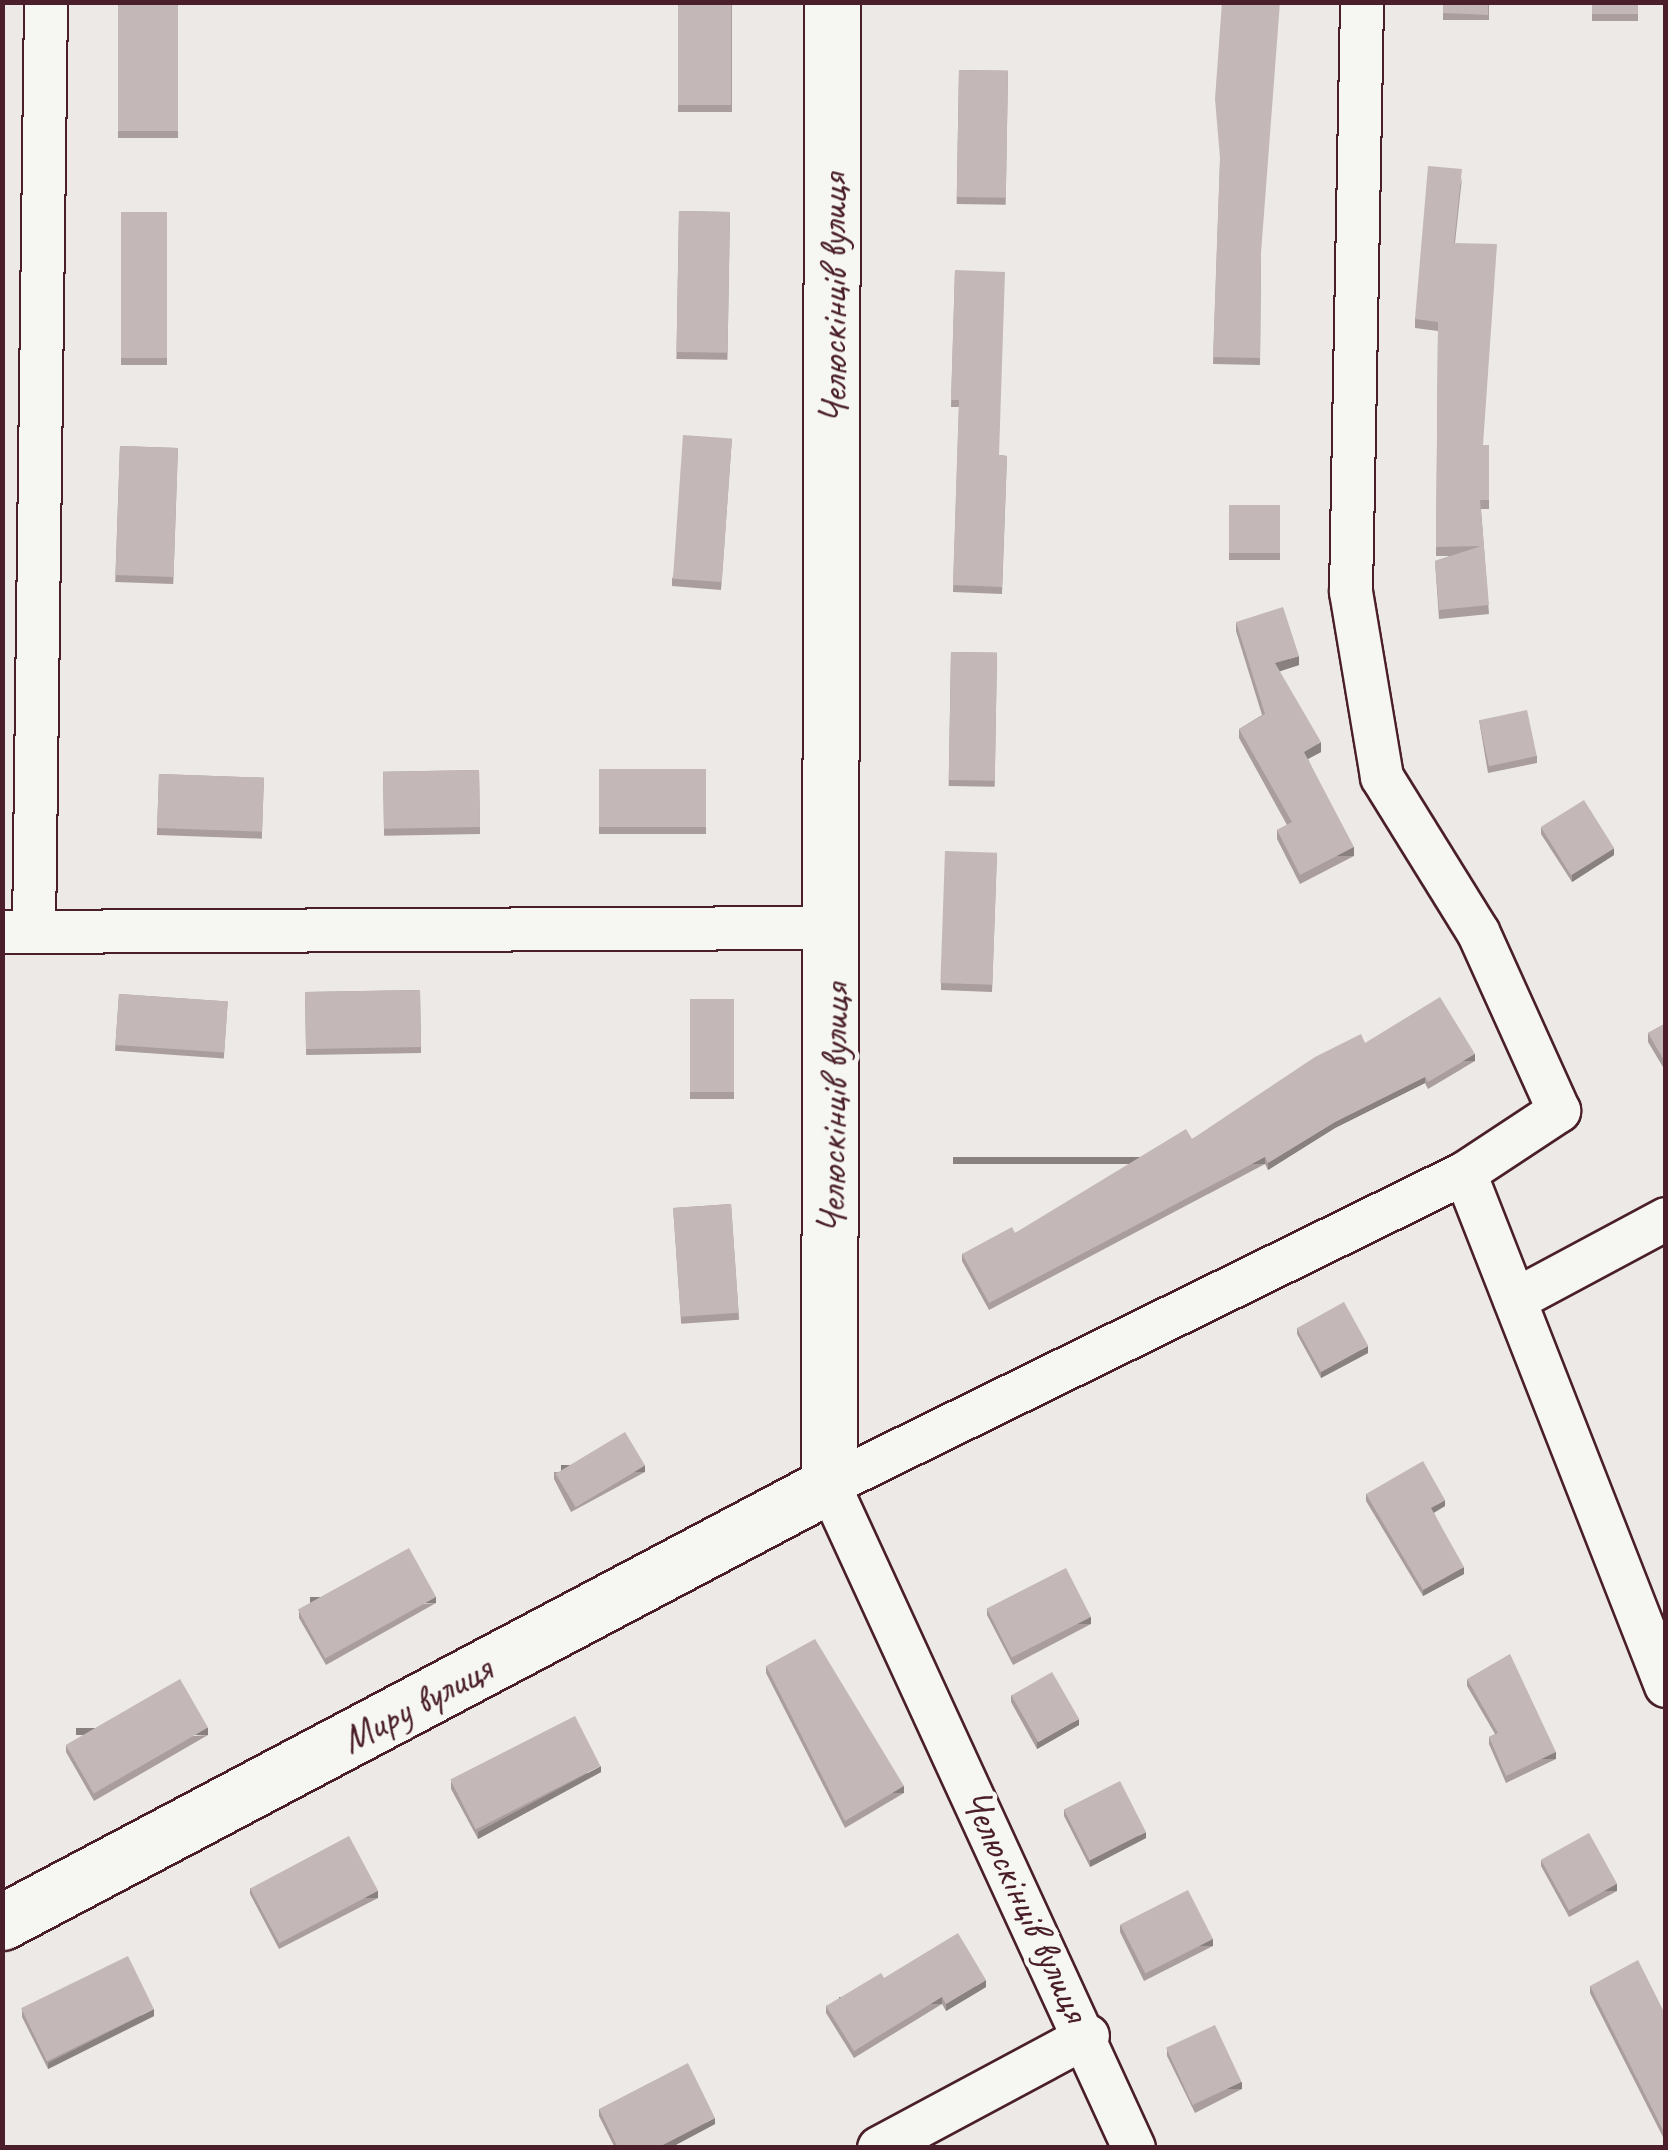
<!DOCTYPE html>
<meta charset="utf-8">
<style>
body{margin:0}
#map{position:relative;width:1668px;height:2150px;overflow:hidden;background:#ece9e6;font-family:Caveat,sans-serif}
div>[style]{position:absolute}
.roads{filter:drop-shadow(2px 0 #4a1f2b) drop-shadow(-2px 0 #4a1f2b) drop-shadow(0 2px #4a1f2b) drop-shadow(0 -2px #4a1f2b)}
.minor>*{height:42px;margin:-21px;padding:0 21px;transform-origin:21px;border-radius:21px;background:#f6f6f2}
.secondary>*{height:55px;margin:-27.5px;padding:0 27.5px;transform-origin:27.5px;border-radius:27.5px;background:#f6f6f2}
.wall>*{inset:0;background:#a99d9d;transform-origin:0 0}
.shaded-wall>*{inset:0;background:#898080;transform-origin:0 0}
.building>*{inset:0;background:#c4b7b7;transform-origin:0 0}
span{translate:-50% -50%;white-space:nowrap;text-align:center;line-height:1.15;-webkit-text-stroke:9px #f6f6f2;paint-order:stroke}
.street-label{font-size:40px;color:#4a1f2b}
.frame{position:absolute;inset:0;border:5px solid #4a1f2b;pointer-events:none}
</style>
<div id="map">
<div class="roads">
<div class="minor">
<i style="left:34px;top:931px;width:929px;rotate:-89.26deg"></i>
<i style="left:2px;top:932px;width:833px;rotate:-0.28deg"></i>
<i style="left:1465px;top:1173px;width:551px;rotate:68.6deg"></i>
<i style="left:1515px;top:1300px;width:171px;rotate:-28.2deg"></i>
<i style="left:879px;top:2148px;width:237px;rotate:-28.2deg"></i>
<i style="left:1134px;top:2148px;width:730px;rotate:-114.7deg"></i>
<i style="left:829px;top:1485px;width:708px;rotate:-26.13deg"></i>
<i style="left:1465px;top:1173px;width:113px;rotate:-33.4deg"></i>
<i style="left:1559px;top:1111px;width:196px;rotate:-114.3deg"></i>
<i style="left:1478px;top:932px;width:182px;rotate:-121.8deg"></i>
<i style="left:1382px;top:777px;width:188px;rotate:-99.5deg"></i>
<i style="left:1351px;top:592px;width:590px;rotate:-88.93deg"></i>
</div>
<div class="secondary">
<i style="left:2px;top:1922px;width:935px;rotate:-27.85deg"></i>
<i style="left:829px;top:1485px;width:1483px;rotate:-89.88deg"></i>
</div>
</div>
<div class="wall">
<i style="left:118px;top:2px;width:60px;height:136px"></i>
<i style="left:678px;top:2px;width:54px;height:110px"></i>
<i style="left:1443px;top:2px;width:46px;height:18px"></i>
<i style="left:1592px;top:2px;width:46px;height:19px"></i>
<i style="left:959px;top:70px;width:49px;height:134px;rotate:1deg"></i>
<i style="clip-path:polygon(1220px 163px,1261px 260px,1260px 365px,1213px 364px)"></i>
<i style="clip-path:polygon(1462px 178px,1455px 243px,1483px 445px,1489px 445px,1489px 509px,1481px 509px,1489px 614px,1439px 619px,1435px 561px,1450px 556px,1436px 556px,1438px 331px,1415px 328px,1415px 319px)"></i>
<i style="left:679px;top:211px;width:51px;height:148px;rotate:1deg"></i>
<i style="left:121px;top:212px;width:46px;height:153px"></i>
<i style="clip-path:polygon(955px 270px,999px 455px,1007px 456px,1002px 594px,953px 592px,959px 407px,951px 407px)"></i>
<i style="clip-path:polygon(732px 438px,721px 590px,672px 586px,672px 579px)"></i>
<i style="left:120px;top:446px;width:58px;height:136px;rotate:2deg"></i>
<i style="left:1229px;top:505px;width:51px;height:55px"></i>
<i style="clip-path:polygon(1236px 622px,1299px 665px,1279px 671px,1321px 752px,1308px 759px,1354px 856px,1300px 884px,1277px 839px,1277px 830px,1287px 825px,1239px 738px,1239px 729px,1262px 715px,1236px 631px)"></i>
<i style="left:951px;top:652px;width:46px;height:134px;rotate:1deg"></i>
<i style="clip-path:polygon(1479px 720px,1537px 756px,1537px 763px,1488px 773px)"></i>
<i style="left:599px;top:769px;width:107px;height:65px"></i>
<i style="left:479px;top:770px;width:64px;height:96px;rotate:89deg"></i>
<i style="left:159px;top:774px;width:105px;height:61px;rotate:2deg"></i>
<i style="clip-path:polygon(1541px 827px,1614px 855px,1572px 882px,1541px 834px)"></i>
<i style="clip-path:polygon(997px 853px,992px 992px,941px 990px,941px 983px)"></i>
<i style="left:420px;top:990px;width:63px;height:115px;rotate:89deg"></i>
<i style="left:119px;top:994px;width:109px;height:57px;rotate:4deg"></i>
<i style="left:690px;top:999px;width:44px;height:100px"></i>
<i style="clip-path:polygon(1666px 1023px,1666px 1072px,1648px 1042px,1648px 1033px)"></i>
<i style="clip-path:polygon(1365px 1043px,1475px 1061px,1428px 1089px,1425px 1083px,1335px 1128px,1268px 1170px,1265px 1164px,989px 1310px,962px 1261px,962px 1254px,1015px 1233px,1192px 1139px)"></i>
<i style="left:731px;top:1204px;width:116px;height:58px;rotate:86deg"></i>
<i style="clip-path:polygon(1297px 1328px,1368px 1353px,1321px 1378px,1297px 1334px)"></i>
<i style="clip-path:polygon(554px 1472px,645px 1472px,571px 1512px,554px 1479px)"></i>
<i style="clip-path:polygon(1366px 1494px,1445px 1506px,1434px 1513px,1464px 1574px,1423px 1596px,1366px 1501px)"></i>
<i style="clip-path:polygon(436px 1603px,326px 1665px,299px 1618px,299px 1611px)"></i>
<i style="clip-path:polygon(987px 1608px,1091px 1624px,1013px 1665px,987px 1615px)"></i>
<i style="clip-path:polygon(766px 1666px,904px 1793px,845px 1828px,766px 1673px)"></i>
<i style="clip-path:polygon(1467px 1679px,1556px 1759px,1506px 1783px,1489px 1744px,1489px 1737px,1495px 1734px,1467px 1686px)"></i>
<i style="clip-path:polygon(1011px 1695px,1079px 1725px,1037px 1749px,1011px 1702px)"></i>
<i style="clip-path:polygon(208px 1735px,94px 1801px,66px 1752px,66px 1745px)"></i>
<i style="clip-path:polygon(601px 1772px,478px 1839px,451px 1789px,451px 1782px)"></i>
<i style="clip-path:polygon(1064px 1809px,1146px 1838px,1090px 1867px,1064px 1816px)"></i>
<i style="clip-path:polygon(1541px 1860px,1617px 1891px,1569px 1917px,1541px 1866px)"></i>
<i style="clip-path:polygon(250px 1888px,378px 1898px,279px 1949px,250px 1894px)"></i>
<i style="clip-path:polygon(1120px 1925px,1213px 1946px,1144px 1981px,1120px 1932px)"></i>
<i style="clip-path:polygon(884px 1978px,986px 1987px,946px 2011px,942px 2004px,854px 2058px,826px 2013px,826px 2006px)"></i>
<i style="clip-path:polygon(1590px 1986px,1666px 2016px,1666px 2143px,1590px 1993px)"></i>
<i style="clip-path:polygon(22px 2010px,154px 2016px,48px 2069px,22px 2017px)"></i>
<i style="clip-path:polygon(1167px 2049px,1242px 2089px,1195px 2113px,1167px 2056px)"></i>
<i style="clip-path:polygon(599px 2109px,715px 2124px,670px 2148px,615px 2148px,599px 2116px)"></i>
</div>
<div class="shaded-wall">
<i style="clip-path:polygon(1299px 656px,1299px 665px,1275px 673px,1275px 663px)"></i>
<i style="clip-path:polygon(1321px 742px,1321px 752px,1304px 761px,1304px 752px)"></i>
<i style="left:1354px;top:847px;width:9px;height:61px;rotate:90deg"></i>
<i style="clip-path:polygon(1614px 848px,1614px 855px,1572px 882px,1572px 875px)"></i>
<i style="left:1475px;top:1054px;width:7px;height:55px;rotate:90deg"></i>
<i style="clip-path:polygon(1425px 1077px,1425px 1083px,1335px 1128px,1268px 1170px,1268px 1163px,1335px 1122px)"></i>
<i style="left:1265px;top:1157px;width:7px;height:312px;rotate:90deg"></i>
<i style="clip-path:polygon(1368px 1346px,1368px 1353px,1321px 1378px,1321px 1372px)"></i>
<i style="left:645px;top:1465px;width:7px;height:84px;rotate:90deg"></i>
<i style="clip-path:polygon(1445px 1500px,1445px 1506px,1431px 1514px,1431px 1508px)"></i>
<i style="clip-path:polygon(1464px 1567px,1464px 1574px,1423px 1596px,1423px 1590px)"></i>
<i style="left:436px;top:1597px;width:6px;height:126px;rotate:90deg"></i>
<i style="left:1091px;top:1617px;width:7px;height:88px;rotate:90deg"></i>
<i style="clip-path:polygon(1079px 1719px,1079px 1725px,1037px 1749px,1037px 1742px)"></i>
<i style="left:208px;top:1728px;width:7px;height:132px;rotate:90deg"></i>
<i style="left:1556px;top:1752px;width:7px;height:55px;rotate:90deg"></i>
<i style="clip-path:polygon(601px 1766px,601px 1772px,478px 1839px,478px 1832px)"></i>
<i style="left:904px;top:1786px;width:7px;height:69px;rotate:90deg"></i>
<i style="clip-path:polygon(1146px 1832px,1146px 1838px,1090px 1867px,1090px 1860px)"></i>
<i style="left:1617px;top:1884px;width:7px;height:55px;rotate:90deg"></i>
<i style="left:378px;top:1891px;width:7px;height:111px;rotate:90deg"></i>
<i style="left:1213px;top:1939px;width:7px;height:77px;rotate:90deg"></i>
<i style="clip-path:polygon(986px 1980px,986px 1987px,946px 2011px,946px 2004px)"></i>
<i style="left:942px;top:1997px;width:7px;height:103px;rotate:90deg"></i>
<i style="clip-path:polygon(154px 2009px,154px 2016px,48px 2069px,48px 2063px)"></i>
<i style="left:1242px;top:2082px;width:7px;height:53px;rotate:90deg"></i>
<i style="clip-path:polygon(715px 2118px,715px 2124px,670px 2148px,657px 2148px)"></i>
</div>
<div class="building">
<i style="left:118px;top:2px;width:60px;height:129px"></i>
<i style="left:678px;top:2px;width:53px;height:103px"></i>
<i style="clip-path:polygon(1222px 2px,1280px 2px,1261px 253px,1260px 358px,1213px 357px,1220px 158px,1215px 99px)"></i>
<i style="clip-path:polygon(1443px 2px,1488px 2px,1488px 15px,1443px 13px)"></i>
<i style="left:1592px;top:2px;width:46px;height:12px"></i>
<i style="left:959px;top:70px;width:49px;height:127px;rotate:1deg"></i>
<i style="clip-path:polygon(1428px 166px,1462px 169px,1454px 243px,1497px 244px,1483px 445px,1489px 445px,1489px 500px,1480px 500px,1489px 605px,1439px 610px,1435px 561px,1481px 546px,1436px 547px,1438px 322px,1415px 319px)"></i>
<i style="left:679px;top:211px;width:51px;height:141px;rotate:1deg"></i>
<i style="left:121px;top:212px;width:46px;height:146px"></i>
<i style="clip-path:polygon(955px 270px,1005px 272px,999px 455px,1007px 456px,1002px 587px,953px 585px,959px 400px,951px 400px)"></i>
<i style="left:683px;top:435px;width:49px;height:144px;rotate:4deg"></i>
<i style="left:120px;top:446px;width:58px;height:129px;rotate:2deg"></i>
<i style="left:1229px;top:505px;width:51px;height:48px"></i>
<i style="clip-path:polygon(1283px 607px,1299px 656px,1275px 663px,1321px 742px,1304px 752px,1354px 847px,1300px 875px,1277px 830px,1292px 822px,1239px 729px,1265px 714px,1236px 622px)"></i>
<i style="left:951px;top:652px;width:46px;height:128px;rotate:1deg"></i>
<i style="left:1527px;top:710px;width:47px;height:49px;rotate:78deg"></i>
<i style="left:599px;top:769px;width:107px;height:58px"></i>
<i style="left:479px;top:770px;width:57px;height:96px;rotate:89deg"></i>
<i style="left:159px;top:774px;width:105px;height:54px;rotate:2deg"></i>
<i style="left:1584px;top:800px;width:57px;height:51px;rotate:58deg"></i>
<i style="left:945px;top:851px;width:52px;height:132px;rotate:2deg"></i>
<i style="left:420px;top:990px;width:57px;height:115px;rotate:89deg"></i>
<i style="left:119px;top:994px;width:109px;height:51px;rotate:4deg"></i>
<i style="clip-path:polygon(1440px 997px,1475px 1054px,1428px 1082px,1425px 1077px,1335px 1122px,1268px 1163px,1265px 1157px,989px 1303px,962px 1254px,1012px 1227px,1015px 1233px,1186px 1129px,1192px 1139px,1315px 1057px,1361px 1034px,1365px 1043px)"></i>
<i style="left:690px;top:999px;width:44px;height:93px"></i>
<i style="clip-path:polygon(1666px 1023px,1666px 1064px,1648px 1033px)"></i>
<i style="left:731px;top:1204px;width:109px;height:58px;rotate:86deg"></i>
<i style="left:1344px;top:1302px;width:50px;height:54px;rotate:61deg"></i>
<i style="left:625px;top:1432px;width:39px;height:81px;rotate:59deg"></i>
<i style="clip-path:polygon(1423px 1461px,1445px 1500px,1431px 1508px,1464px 1567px,1423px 1590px,1366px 1494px)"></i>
<i style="left:409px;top:1548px;width:56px;height:127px;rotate:61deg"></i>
<i style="left:1066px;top:1568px;width:55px;height:89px;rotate:63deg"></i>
<i style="clip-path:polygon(815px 1639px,904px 1786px,845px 1821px,766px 1666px)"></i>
<i style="clip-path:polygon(1510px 1654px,1556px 1752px,1506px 1776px,1489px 1737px,1498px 1733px,1467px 1679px)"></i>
<i style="left:1052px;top:1672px;width:54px;height:47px;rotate:60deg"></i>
<i style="left:180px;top:1679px;width:56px;height:132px;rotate:60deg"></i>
<i style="left:575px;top:1716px;width:56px;height:140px;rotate:63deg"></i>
<i style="left:1120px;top:1781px;width:57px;height:63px;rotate:63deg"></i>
<i style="left:1589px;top:1833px;width:58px;height:55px;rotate:61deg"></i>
<i style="left:349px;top:1836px;width:62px;height:112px;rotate:62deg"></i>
<i style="left:1188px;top:1890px;width:55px;height:76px;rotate:63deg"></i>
<i style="clip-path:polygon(958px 1933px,986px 1980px,946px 2004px,942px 1997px,854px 2051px,826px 2006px,881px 1973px,884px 1978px)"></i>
<i style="left:128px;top:1956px;width:59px;height:119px;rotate:64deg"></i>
<i style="clip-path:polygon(1638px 1960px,1666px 2016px,1666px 2136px,1590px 1986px)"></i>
<i style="left:1215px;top:2025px;width:63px;height:54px;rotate:65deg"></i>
<i style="clip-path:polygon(688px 2063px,715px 2118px,657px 2148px,618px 2148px,599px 2109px)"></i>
</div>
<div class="street-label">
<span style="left:833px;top:299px;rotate:-90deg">Челюскінців вулиця</span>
<span style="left:833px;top:1109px;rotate:-89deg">Челюскінців вулиця</span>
<span style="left:416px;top:1704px;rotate:-28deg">Миру вулиця</span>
<span style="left:1026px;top:1905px;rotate:65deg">Челюскінців вулиця</span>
</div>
<div class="frame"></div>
</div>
